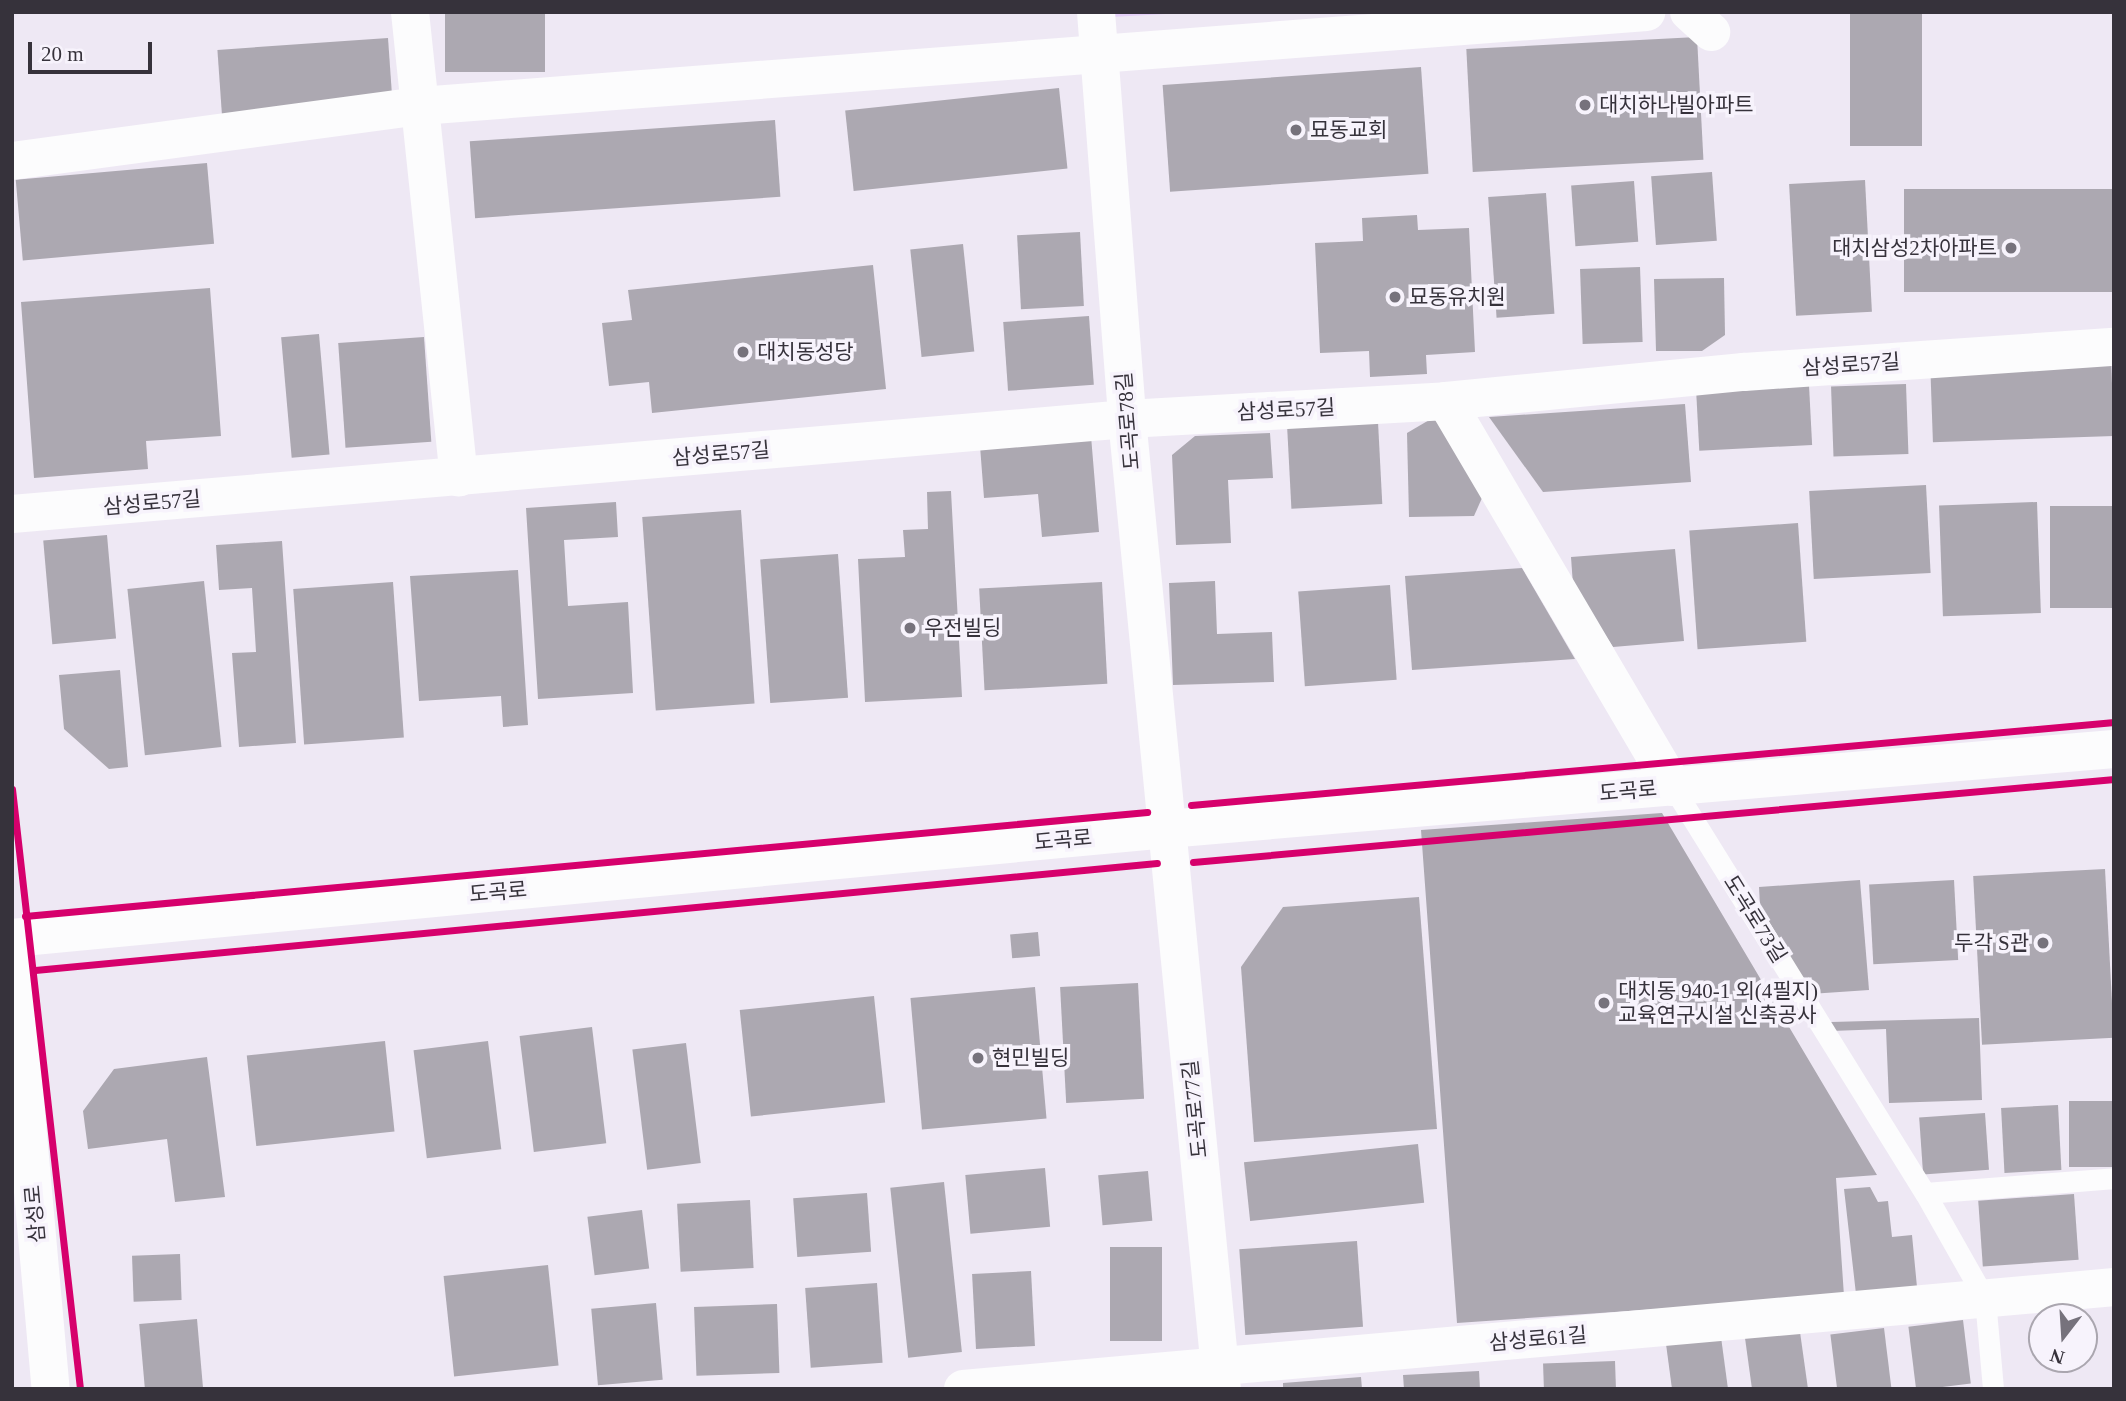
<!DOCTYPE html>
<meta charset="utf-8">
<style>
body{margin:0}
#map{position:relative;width:2126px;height:1401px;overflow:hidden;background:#eee8f4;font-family:"Times New Roman","Noto Sans KR",serif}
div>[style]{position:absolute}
.green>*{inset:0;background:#e4cff7}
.building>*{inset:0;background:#aca8b1;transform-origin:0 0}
.service>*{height:21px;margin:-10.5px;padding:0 10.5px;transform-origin:10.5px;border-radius:10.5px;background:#fcfcfd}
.minor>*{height:38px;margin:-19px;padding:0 19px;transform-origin:19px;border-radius:19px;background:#fcfcfd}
.secondary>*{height:38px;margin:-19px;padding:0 19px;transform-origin:19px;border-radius:19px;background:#fcfcfd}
.cycleway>*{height:7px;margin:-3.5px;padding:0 3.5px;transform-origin:3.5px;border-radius:3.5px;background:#d6006c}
.dots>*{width:19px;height:19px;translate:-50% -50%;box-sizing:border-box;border:4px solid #f7f3fc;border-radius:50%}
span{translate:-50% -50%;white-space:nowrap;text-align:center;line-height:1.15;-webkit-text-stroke:7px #f7f3fc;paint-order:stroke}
.poi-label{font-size:21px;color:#36323b}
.left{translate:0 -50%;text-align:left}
.right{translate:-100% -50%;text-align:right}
.street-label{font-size:21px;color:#36323b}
.frame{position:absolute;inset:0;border:14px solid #36323b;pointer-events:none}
.north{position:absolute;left:2028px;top:1303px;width:70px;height:70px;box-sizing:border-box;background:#f7f3fc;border:2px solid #aaa6af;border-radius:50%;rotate:197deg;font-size:19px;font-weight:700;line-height:28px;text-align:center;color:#36323b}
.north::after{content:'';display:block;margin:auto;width:24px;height:32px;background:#76727c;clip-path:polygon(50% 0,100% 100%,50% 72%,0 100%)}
.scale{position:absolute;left:28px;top:42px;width:124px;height:32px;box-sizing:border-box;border:4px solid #36323b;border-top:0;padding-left:9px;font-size:21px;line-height:24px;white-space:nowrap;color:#36323b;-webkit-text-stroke:5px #f7f3fc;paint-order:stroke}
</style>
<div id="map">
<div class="green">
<i style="clip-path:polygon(1111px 12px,1202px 12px,1111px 17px)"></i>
</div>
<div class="building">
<i style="left:445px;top:12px;width:100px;height:60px"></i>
<i style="left:1850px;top:12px;width:72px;height:134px"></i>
<i style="left:1697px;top:37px;width:123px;height:231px;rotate:87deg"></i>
<i style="left:388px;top:38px;width:65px;height:171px;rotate:86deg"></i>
<i style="left:1421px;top:67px;width:107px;height:259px;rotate:86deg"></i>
<i style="left:1059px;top:88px;width:81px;height:215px;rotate:84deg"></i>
<i style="left:775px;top:120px;width:77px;height:306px;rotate:86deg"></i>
<i style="left:207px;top:163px;width:81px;height:192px;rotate:85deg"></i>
<i style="left:1712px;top:172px;width:69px;height:61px;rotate:86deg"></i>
<i style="left:1865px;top:180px;width:132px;height:76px;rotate:87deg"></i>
<i style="left:1634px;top:181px;width:61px;height:63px;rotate:86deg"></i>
<i style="left:2114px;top:189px;width:103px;height:210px;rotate:90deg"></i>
<i style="left:1546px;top:193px;width:121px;height:58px;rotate:86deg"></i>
<i style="clip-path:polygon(1417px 215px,1418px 230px,1469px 228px,1475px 352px,1426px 355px,1427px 374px,1370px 377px,1369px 351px,1320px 353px,1315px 243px,1363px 241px,1362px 218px)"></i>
<i style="left:1080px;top:232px;width:74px;height:63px;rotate:87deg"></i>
<i style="left:963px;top:244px;width:108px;height:53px;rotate:84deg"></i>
<i style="clip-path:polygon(873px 265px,886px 389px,652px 413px,649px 382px,609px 386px,602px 323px,632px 320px,628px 290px)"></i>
<i style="left:1640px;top:267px;width:75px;height:60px;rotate:88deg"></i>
<i style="clip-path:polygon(1724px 278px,1725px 335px,1702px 351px,1656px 351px,1654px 279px)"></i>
<i style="clip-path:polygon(210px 288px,221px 436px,146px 441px,148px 469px,34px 478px,21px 302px)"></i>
<i style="left:1089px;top:316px;width:69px;height:86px;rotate:86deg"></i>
<i style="left:319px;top:334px;width:121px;height:38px;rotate:85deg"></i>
<i style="left:424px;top:337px;width:105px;height:86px;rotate:86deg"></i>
<i style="left:2111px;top:355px;width:81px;height:181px;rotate:88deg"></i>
<i style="left:1906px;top:384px;width:70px;height:75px;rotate:88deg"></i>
<i style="left:1809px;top:385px;width:60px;height:113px;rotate:87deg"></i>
<i style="clip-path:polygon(1685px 404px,1691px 482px,1543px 492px,1489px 417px)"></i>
<i style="clip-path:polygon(1436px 416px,1482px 498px,1474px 516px,1409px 517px,1407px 433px)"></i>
<i style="left:1378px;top:422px;width:82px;height:91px;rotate:87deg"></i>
<i style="clip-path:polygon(1270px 433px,1273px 478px,1228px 480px,1231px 543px,1176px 545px,1172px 455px,1195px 436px)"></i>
<i style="clip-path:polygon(1091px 436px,1099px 532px,1042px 537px,1038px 494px,984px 498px,980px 446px)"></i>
<i style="left:1926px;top:485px;width:88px;height:117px;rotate:87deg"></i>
<i style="clip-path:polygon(951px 491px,962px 697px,865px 702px,858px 559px,905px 557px,903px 530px,928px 529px,927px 492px)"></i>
<i style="clip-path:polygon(616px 502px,618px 537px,564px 540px,568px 606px,628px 602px,633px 693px,538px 699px,526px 508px)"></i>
<i style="left:2037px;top:502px;width:111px;height:98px;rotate:88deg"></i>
<i style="left:2114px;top:506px;width:102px;height:64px;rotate:90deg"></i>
<i style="left:741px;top:510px;width:194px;height:99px;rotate:86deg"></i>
<i style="left:1798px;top:523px;width:119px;height:109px;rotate:86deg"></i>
<i style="left:107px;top:535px;width:104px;height:64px;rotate:85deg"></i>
<i style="clip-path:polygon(282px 541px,296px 743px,239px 747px,232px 653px,256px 652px,252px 588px,219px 590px,216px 545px)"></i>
<i style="clip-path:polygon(1675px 549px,1684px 641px,1613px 647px,1573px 585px,1571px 557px)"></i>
<i style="left:838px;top:554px;width:144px;height:78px;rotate:86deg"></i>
<i style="clip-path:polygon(1522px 568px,1575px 659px,1412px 670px,1405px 576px)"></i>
<i style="clip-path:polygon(518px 570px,528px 725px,503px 727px,501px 696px,419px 701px,410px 576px)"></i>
<i style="left:204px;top:581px;width:167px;height:77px;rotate:84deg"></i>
<i style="clip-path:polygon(1215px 581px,1217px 634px,1272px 632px,1274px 682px,1173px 685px,1169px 583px)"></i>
<i style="left:393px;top:582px;width:156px;height:100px;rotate:86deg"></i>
<i style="left:1102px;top:582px;width:102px;height:123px;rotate:87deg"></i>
<i style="left:1390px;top:585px;width:95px;height:92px;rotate:86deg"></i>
<i style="clip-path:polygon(120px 670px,128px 767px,109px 769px,64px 729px,59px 675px)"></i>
<i style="clip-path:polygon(1662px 813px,1877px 1175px,1836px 1178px,1844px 1296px,1457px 1323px,1421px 830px)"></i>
<i style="left:2105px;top:869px;width:169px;height:132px;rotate:87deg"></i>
<i style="clip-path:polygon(1860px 880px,1869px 990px,1810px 994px,1760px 906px,1759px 887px)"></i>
<i style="left:1954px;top:880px;width:80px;height:85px;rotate:87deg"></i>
<i style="clip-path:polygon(1419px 897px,1437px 1129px,1254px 1142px,1241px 967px,1283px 907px)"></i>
<i style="left:1038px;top:932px;width:24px;height:28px;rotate:85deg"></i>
<i style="left:1138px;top:983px;width:116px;height:78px;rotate:87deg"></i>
<i style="left:1035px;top:987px;width:132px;height:125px;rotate:85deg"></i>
<i style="left:874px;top:996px;width:107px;height:135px;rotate:84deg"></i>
<i style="clip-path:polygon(1979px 1018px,1982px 1100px,1889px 1103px,1886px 1029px,1831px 1031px,1831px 1022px)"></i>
<i style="left:592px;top:1027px;width:117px;height:73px;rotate:83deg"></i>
<i style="left:385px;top:1041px;width:91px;height:139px;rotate:84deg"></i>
<i style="left:488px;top:1041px;width:109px;height:75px;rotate:83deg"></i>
<i style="left:686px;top:1043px;width:121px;height:54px;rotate:83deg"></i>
<i style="clip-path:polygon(207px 1057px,225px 1197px,175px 1202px,167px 1139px,88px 1149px,83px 1111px,114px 1069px)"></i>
<i style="left:2114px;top:1101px;width:66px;height:45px;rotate:90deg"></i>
<i style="left:2058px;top:1105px;width:65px;height:57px;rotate:87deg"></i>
<i style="left:1985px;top:1113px;width:57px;height:66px;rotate:86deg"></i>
<i style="left:1418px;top:1144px;width:59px;height:175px;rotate:84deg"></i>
<i style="left:1045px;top:1168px;width:59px;height:80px;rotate:85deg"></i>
<i style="left:1148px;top:1171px;width:50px;height:50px;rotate:85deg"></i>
<i style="left:944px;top:1182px;width:171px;height:54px;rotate:84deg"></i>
<i style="clip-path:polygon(1870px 1187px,1878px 1202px,1888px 1201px,1892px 1237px,1912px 1235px,1917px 1287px,1856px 1294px,1844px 1189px)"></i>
<i style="left:867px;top:1193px;width:59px;height:74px;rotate:86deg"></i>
<i style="left:2074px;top:1194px;width:66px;height:96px;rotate:86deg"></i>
<i style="left:750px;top:1200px;width:68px;height:73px;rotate:87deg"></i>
<i style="left:642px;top:1210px;width:59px;height:55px;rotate:83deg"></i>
<i style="left:1357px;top:1241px;width:86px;height:118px;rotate:86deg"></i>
<i style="left:1110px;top:1247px;width:52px;height:94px"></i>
<i style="left:180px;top:1254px;width:46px;height:48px;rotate:88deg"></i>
<i style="left:548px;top:1265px;width:101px;height:105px;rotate:84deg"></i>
<i style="left:1031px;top:1271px;width:75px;height:59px;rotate:87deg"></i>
<i style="left:877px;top:1283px;width:80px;height:72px;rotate:86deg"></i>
<i style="left:656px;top:1303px;width:77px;height:65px;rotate:85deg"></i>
<i style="left:777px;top:1304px;width:69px;height:83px;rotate:88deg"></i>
<i style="left:197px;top:1319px;width:70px;height:58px;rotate:85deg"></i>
<i style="left:1963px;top:1320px;width:64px;height:55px;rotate:83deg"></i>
<i style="left:1884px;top:1328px;width:62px;height:54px;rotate:83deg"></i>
<i style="clip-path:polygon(1800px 1332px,1808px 1389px,1752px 1389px,1745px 1338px)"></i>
<i style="clip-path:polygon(1721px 1337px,1728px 1389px,1672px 1389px,1666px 1344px)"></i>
<i style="left:1615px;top:1361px;width:28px;height:72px;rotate:88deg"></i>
<i style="clip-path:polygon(1479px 1371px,1480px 1389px,1404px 1389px,1403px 1375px)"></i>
<i style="clip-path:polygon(1361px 1377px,1362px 1389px,1283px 1389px,1283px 1383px)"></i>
</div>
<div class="service">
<i style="left:1673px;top:787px;width:478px;rotate:58.2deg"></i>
<i style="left:1925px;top:1193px;width:122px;rotate:60.5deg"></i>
<i style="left:1985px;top:1299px;width:90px;rotate:84.9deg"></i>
<i style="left:1925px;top:1193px;width:190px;rotate:-4.5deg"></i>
</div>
<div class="minor">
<i style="left:410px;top:12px;width:468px;rotate:84deg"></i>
<i style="left:1096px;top:12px;width:408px;rotate:85.6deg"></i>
<i style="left:1127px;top:419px;width:975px;rotate:84.41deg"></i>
<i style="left:1689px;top:12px;width:30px;rotate:42deg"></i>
<i style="left:12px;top:161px;width:412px;rotate:-7.7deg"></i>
<i style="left:420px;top:106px;width:1230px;rotate:-4.38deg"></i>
<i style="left:1446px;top:401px;width:448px;rotate:59.5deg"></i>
<i style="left:12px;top:514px;width:1119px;rotate:-4.87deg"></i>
<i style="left:1127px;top:419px;width:320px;rotate:-3.2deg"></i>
<i style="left:1446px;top:401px;width:299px;rotate:-5.6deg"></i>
<i style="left:1744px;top:372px;width:371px;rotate:-3.9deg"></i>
<i style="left:963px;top:1389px;width:1156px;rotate:-5.06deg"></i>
</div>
<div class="secondary">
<i style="left:12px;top:938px;width:1160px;rotate:-5.39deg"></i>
<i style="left:1167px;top:829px;width:950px;rotate:-4.83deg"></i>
<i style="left:12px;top:956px;width:435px;rotate:84.9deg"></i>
</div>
<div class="cycleway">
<i style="left:12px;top:789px;width:604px;rotate:83.53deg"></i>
<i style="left:1191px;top:805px;width:927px;rotate:-5.14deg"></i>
<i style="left:1193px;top:862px;width:925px;rotate:-5.15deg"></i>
<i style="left:25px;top:916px;width:1127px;rotate:-5.3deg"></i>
<i style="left:35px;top:970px;width:1127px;rotate:-5.45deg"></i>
</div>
<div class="dots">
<i style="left:1585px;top:105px;background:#76727c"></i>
<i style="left:1296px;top:130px;background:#76727c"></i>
<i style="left:2011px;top:248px;background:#76727c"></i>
<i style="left:1395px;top:297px;background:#76727c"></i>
<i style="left:743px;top:352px;background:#76727c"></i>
<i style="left:910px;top:628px;background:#76727c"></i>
<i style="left:2043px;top:943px;background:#76727c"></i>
<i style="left:1604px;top:1003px;background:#76727c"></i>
<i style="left:978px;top:1058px;background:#76727c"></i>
</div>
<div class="poi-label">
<span class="left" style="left:1599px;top:105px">대치하나빌아파트</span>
<span class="left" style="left:1310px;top:130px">묘동교회</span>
<span class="right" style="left:1997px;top:248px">대치삼성2차아파트</span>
<span class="left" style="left:1409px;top:297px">묘동유치원</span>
<span class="left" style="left:757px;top:352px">대치동성당</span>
<span class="left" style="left:924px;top:628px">우전빌딩</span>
<span class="right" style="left:2029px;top:943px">두각 S관</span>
<span class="left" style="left:1618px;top:1003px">대치동 940-1 외(4필지)<br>교육연구시설 신축공사</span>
<span class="left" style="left:992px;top:1058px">현민빌딩</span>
</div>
<div class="street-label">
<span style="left:1851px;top:365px;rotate:-4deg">삼성로57길</span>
<span style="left:1286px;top:410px;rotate:-3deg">삼성로57길</span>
<span style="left:1128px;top:421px;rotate:-95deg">도곡로78길</span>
<span style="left:721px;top:454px;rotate:-5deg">삼성로57길</span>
<span style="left:152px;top:503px;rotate:-5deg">삼성로57길</span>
<span style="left:1628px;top:791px;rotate:-5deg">도곡로</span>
<span style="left:1063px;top:840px;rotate:-5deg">도곡로</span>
<span style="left:498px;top:892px;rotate:-5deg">도곡로</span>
<span style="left:1755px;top:919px;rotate:58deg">도곡로73길</span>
<span style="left:1195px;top:1109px;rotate:-96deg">도곡로77길</span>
<span style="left:35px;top:1214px;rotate:-95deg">삼성로</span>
<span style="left:1538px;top:1339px;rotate:-5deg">삼성로61길</span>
</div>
<div class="frame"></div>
<div class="north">N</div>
<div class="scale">20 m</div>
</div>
